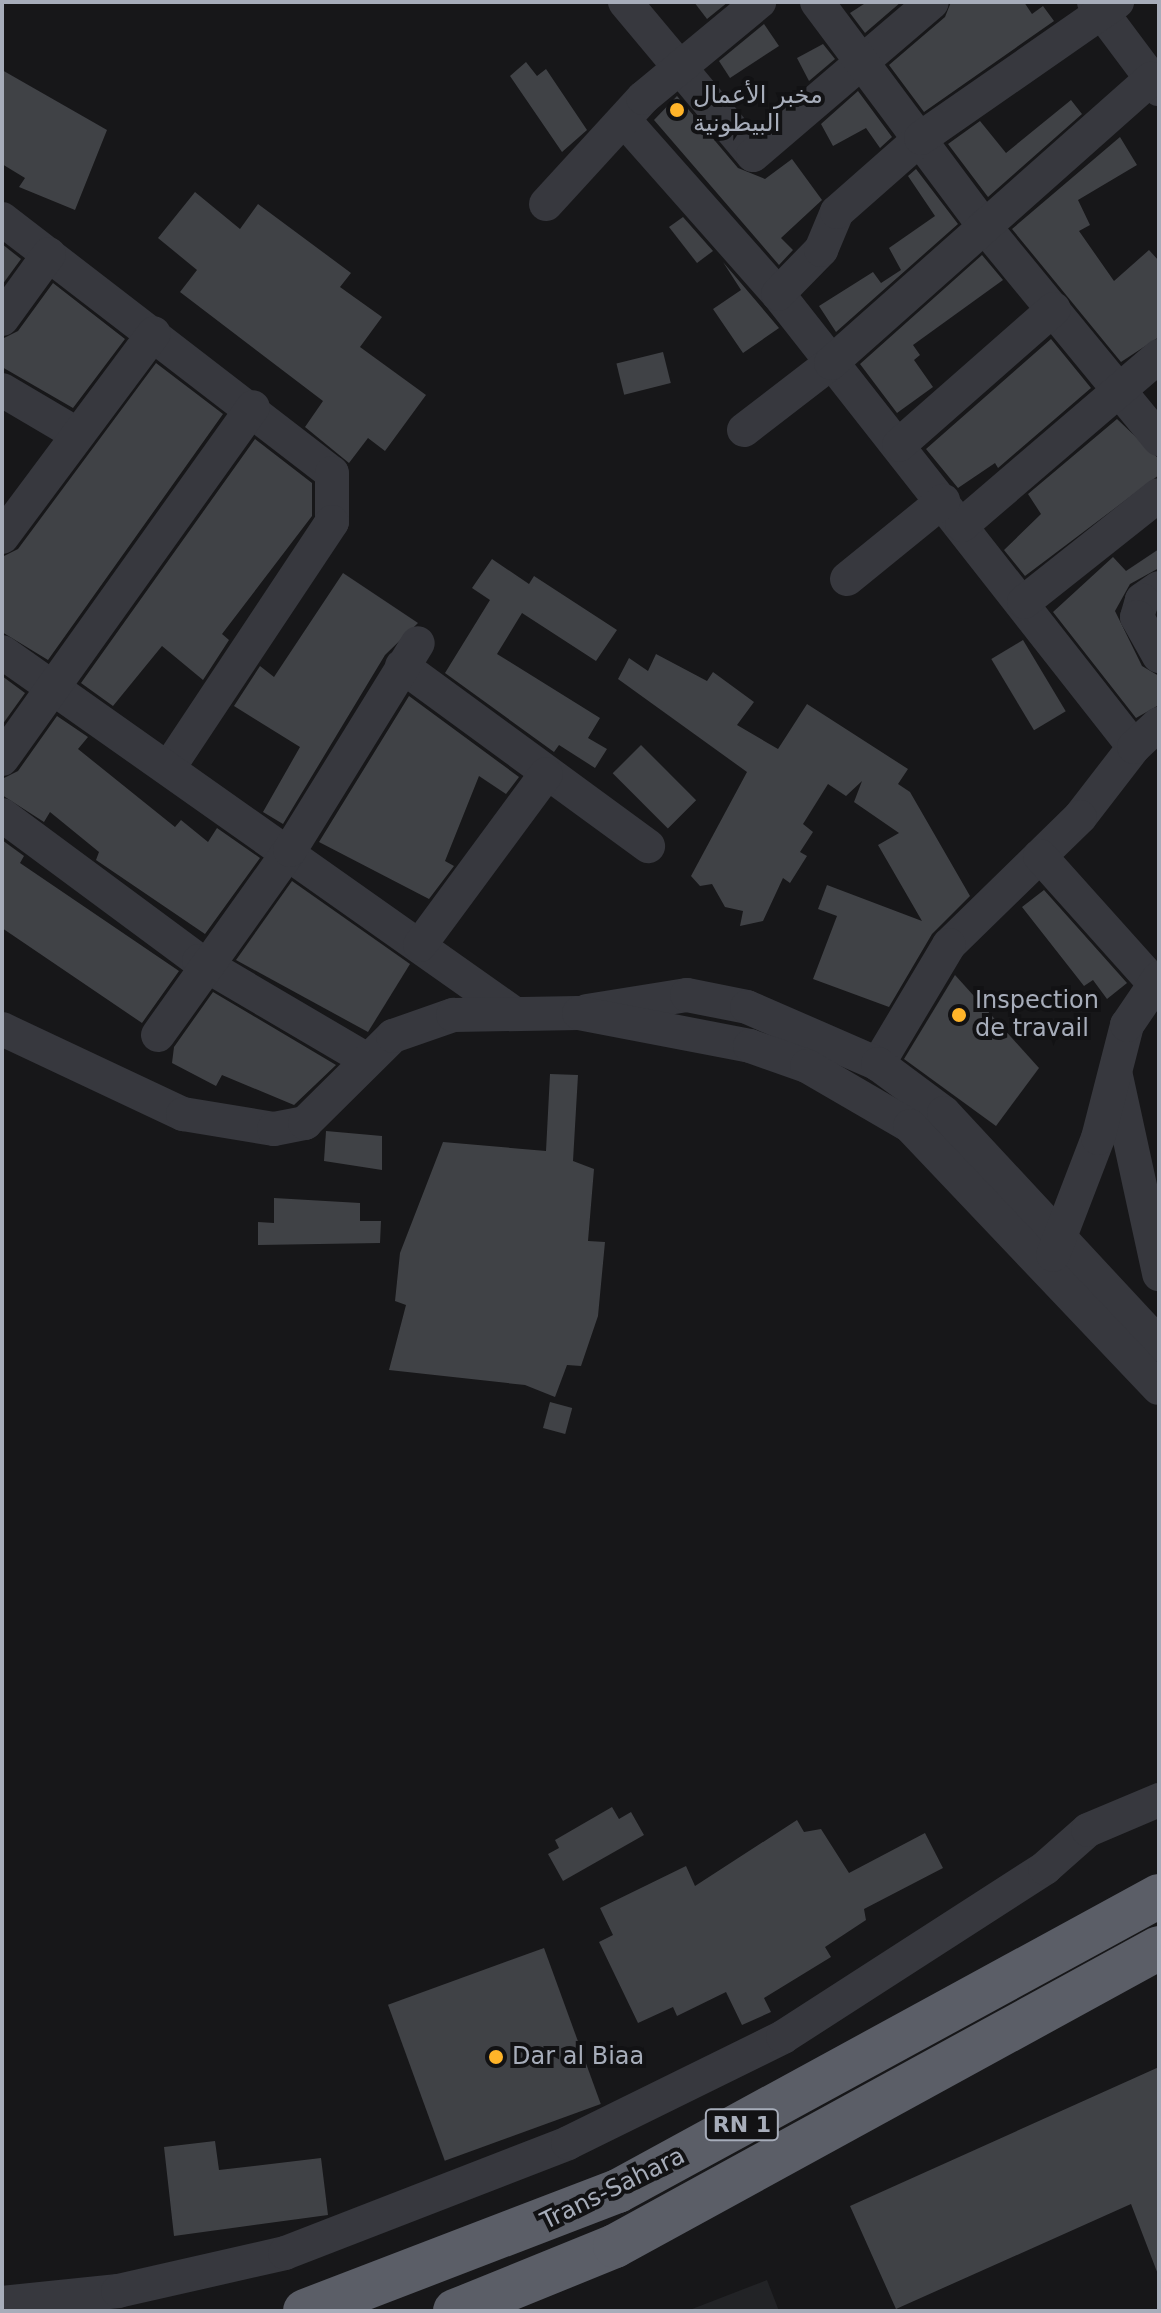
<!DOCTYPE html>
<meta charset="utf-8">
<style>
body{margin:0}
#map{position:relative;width:1161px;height:2313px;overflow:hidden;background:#171719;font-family:"DejaVu Sans",Cairo,sans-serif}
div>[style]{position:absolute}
.built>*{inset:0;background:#222326}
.building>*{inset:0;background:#404246;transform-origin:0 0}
.minor>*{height:34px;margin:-17px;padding:0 17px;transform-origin:17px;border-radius:17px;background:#37383e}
.trunk>*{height:44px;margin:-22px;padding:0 22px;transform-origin:22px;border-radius:22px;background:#5b5e67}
.dots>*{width:22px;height:22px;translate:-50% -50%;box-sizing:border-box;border:4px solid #121214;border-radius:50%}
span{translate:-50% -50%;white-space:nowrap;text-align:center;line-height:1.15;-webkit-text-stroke:8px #121214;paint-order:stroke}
.shield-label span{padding:2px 6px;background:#121214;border:2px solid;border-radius:6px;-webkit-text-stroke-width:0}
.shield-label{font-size:22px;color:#a7adba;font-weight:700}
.poi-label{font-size:24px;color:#a7adba}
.left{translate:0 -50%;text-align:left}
.street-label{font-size:24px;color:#a7adba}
.frame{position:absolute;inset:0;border:4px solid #a7adba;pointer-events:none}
</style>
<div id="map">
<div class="built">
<i style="clip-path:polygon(767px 2280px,779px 2311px,687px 2311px)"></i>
</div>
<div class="building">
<i style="clip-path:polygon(694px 2px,728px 2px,707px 19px)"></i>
<i style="clip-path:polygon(867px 2px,901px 2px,865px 33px,850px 13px)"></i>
<i style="clip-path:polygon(951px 2px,1024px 2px,1032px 14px,1043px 6px,1054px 21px,924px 112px,889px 65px,945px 17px)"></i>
<i style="clip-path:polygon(764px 24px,779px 46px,730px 78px,719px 61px)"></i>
<i style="clip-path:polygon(823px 44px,835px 59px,809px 81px,797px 58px)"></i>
<i style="clip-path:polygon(526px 62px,537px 76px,546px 69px,587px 130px,562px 152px,510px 76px)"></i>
<i style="clip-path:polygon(2px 70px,107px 130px,75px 210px,19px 187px,25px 178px,2px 164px)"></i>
<i style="clip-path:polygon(858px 91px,892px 137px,880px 148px,866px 128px,833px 146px,821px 124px)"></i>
<i style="clip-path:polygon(677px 96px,738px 168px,765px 179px,792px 159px,822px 200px,781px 238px,793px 250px,779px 265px,654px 120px)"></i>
<i style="clip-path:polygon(1071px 100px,1082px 114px,988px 197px,948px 144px,980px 121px,1006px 153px)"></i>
<i style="clip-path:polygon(1120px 137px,1137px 165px,1078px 200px,1090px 225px,1079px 231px,1114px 281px,1149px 250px,1159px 261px,1159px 337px,1121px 362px,1012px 229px)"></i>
<i style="clip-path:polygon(916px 169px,958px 224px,836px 332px,819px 306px,873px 272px,881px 283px,901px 270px,889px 248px,935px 216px,908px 176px)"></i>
<i style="clip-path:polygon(195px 192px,240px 229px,258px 204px,351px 273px,340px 287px,382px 317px,360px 347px,426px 395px,385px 451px,368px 438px,349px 463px,305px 427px,323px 401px,180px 292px,197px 270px,158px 238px)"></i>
<i style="clip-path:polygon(683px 217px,713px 251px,697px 263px,669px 227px)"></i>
<i style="clip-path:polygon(2px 244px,21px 259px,2px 285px)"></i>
<i style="clip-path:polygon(982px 255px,1003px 280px,913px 345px,920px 355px,914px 360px,933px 387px,897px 413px,860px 364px)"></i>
<i style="clip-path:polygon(723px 262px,779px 328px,743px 353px,713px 309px,741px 290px)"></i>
<i style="clip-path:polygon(53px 283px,125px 339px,73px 408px,2px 367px,2px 339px,18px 331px)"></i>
<i style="clip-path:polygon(1051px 339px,1091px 388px,998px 468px,995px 463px,958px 488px,926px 449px)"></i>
<i style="left:663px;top:352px;width:32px;height:48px;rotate:76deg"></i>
<i style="clip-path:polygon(156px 363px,223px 414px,48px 660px,2px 632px,2px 557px,18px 549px)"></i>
<i style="clip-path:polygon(1117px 419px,1159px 459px,1159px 475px,1025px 576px,1004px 550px,1041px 514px,1028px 494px)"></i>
<i style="clip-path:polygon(255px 439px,312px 483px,312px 516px,222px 634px,229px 640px,203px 680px,162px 646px,113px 706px,81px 683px)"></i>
<i style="clip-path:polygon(1159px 549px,1159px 568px,1130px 584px,1115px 611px,1142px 666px,1159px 676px,1159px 705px,1136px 718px,1053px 612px,1113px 557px,1126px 571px)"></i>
<i style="clip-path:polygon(492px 559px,529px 584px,534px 576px,617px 630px,596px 661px,522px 613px,497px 654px,600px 718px,588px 738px,607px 749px,595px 768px,559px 745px,554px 752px,445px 673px,490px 600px,472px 588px)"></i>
<i style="clip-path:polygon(343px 573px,418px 623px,385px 655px,283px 824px,263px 812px,300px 747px,234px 706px,260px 666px,274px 677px)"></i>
<i style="left:1023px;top:640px;width:83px;height:37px;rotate:59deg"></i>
<i style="clip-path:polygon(656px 654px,707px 681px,713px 672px,754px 702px,737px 725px,778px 749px,807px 704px,908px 769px,898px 784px,910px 792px,970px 896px,932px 934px,889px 1007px,813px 979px,837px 916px,818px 909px,827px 885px,922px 921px,878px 845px,899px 833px,854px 802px,862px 781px,846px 796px,828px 784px,803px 824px,813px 832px,800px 852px,807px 856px,790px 883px,783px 878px,763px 921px,740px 926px,743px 911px,725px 907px,712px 884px,700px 886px,691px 876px,747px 772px,618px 679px,629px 658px,648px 671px)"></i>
<i style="clip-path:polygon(2px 676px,25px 693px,2px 725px)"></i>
<i style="clip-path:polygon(409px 696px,519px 777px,506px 794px,479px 776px,445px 861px,454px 866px,429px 899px,319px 842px)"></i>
<i style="clip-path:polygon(57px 716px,88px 737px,78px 749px,175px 827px,181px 820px,208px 842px,217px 828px,260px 858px,205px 934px,96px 860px,99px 852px,50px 812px,44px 822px,2px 795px,2px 779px,18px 771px)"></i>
<i style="left:641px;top:745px;width:78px;height:40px;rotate:45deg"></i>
<i style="clip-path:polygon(2px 840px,24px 856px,20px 863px,179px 971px,142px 1023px,2px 928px)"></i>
<i style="clip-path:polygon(292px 881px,410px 964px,368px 1032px,236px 960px)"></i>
<i style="clip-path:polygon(1044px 890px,1127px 983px,1107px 999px,1093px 980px,1084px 986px,1022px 907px)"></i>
<i style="clip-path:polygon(955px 975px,1039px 1068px,996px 1126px,904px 1059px)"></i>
<i style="clip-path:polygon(213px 992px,336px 1065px,294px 1105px,222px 1075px,216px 1086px,172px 1063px,174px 1047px)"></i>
<i style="clip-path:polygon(550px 1074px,578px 1075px,573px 1161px,594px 1169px,588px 1241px,605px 1242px,598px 1316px,581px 1366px,567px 1365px,555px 1397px,525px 1385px,389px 1370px,406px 1305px,395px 1301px,400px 1253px,443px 1142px,546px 1151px)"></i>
<i style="clip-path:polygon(326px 1131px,382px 1136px,382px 1170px,324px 1161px)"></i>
<i style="clip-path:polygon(274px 1198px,360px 1203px,360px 1221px,381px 1221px,380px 1243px,258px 1245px,258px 1222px,274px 1223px)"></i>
<i style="left:550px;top:1402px;width:23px;height:27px;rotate:15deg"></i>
<i style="clip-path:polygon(612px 1807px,619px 1819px,631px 1812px,644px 1835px,563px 1881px,548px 1854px,559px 1848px,555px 1840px)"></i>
<i style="clip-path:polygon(797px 1820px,804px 1832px,821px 1829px,849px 1873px,925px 1833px,943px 1868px,864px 1909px,866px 1920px,825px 1947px,831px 1957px,764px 1998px,771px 2012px,742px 2025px,726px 1992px,677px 2016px,673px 2007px,638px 2023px,599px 1942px,613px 1935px,600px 1908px,686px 1866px,695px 1886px)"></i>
<i style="left:544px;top:1948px;width:166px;height:166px;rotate:70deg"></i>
<i style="clip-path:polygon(1159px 2067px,1159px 2277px,1131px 2204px,896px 2309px,850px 2206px)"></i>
<i style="clip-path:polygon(215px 2141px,219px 2170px,321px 2158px,328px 2215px,174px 2236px,164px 2147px)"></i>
</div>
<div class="minor">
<i style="left:625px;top:2px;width:199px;rotate:50.1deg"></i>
<i style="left:753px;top:155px;width:235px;rotate:-40.5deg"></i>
<i style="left:817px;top:2px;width:279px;rotate:53.3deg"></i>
<i style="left:984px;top:226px;width:276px;rotate:50.6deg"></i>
<i style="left:1094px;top:2px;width:109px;rotate:53.2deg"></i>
<i style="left:624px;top:120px;width:232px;rotate:48.5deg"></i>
<i style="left:778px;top:294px;width:576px;rotate:51.84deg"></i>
<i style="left:1134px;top:747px;width:88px;rotate:127.6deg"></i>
<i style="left:1080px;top:817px;width:183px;rotate:135.7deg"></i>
<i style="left:949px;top:945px;width:139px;rotate:120.8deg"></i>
<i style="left:546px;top:204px;width:144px;rotate:-47.5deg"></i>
<i style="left:643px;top:98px;width:151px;rotate:-39.6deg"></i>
<i style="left:2px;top:219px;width:416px;rotate:37.6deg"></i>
<i style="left:332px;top:473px;width:49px;rotate:90deg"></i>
<i style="left:332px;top:522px;width:293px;rotate:123.6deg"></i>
<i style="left:778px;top:294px;width:62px;rotate:-45.7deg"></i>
<i style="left:821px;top:250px;width:41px;rotate:-67.2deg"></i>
<i style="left:837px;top:212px;width:112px;rotate:-41.4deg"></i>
<i style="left:921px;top:138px;width:239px;rotate:-34.8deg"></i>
<i style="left:2px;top:319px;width:80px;rotate:-54.1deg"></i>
<i style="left:2px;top:390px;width:85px;rotate:30.5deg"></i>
<i style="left:744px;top:430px;width:110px;rotate:-37.6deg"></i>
<i style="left:831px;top:363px;width:428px;rotate:-41.6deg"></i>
<i style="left:899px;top:445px;width:206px;rotate:-41.3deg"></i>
<i style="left:962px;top:525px;width:260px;rotate:-40.6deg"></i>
<i style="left:2px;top:537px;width:254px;rotate:-53.3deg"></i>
<i style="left:847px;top:579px;width:124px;rotate:-39.1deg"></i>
<i style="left:1159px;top:588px;width:21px;rotate:145deg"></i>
<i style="left:1142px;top:600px;width:18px;rotate:106deg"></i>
<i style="left:1137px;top:617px;width:45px;rotate:60.6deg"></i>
<i style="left:1024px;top:602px;width:172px;rotate:-38.4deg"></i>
<i style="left:2px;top:652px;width:628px;rotate:35.21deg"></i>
<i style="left:402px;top:666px;width:305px;rotate:36.2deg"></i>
<i style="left:1134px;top:747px;width:34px;rotate:-43deg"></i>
<i style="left:2px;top:759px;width:432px;rotate:-54.5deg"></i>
<i style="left:2px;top:815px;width:245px;rotate:36.5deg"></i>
<i style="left:199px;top:961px;width:195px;rotate:30.5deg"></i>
<i style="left:1040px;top:856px;width:171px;rotate:48.1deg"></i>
<i style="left:420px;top:945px;width:212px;rotate:-53.6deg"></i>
<i style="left:587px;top:1011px;width:101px;rotate:-9.1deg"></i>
<i style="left:687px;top:995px;width:61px;rotate:11.3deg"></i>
<i style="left:747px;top:1007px;width:143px;rotate:23.5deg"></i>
<i style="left:878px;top:1064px;width:82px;rotate:36.6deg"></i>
<i style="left:944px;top:1113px;width:316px;rotate:47.1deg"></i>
<i style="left:2px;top:1029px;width:200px;rotate:25.2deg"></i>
<i style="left:183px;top:1114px;width:92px;rotate:9.4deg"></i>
<i style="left:274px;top:1129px;width:32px;rotate:-11deg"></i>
<i style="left:305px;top:1123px;width:124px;rotate:-44.7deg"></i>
<i style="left:393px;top:1036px;width:64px;rotate:-19.3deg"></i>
<i style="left:453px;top:1015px;width:126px;rotate:-0.9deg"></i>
<i style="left:579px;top:1013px;width:174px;rotate:10.9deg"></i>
<i style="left:750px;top:1046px;width:60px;rotate:19.3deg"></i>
<i style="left:807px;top:1066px;width:119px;rotate:30.2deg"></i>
<i style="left:910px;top:1126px;width:361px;rotate:46.5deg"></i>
<i style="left:158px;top:1035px;width:227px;rotate:-54.5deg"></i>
<i style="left:290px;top:850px;width:243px;rotate:-58.3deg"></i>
<i style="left:1116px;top:1076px;width:203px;rotate:77.7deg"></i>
<i style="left:1053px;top:1255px;width:125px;rotate:-69deg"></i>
<i style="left:1098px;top:1138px;width:117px;rotate:-75.6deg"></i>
<i style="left:1127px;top:1025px;width:57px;rotate:-55.8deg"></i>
<i style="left:2px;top:2303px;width:117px;rotate:-5.9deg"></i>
<i style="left:118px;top:2291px;width:171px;rotate:-12.8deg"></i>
<i style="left:285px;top:2253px;width:304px;rotate:-21.2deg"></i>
<i style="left:568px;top:2143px;width:240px;rotate:-26.2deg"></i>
<i style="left:783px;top:2037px;width:312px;rotate:-32.8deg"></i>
<i style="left:1045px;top:1868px;width:57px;rotate:-41.5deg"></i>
<i style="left:1088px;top:1830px;width:77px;rotate:-22.9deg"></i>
</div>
<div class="trunk">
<i style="left:305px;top:2311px;width:335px;rotate:-21deg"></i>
<i style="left:618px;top:2191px;width:616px;rotate:-28.6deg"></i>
<i style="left:455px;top:2311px;width:173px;rotate:-22.1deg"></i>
<i style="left:615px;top:2246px;width:620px;rotate:-28.71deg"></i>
</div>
<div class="dots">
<i style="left:677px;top:110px;background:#ffb429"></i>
<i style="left:959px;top:1015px;background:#ffb429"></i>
<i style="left:496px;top:2057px;background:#ffb429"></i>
</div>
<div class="shield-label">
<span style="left:742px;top:2125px">RN 1</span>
</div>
<div class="poi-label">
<span class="left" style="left:693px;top:110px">مخبر الأعمال<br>البيطونية</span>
<span class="left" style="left:975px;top:1015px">Inspection<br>de travail</span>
<span class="left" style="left:512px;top:2057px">Dar al Biaa</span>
</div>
<div class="street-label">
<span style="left:613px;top:2189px;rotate:-26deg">Trans-Sahara</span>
</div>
<div class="frame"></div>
</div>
